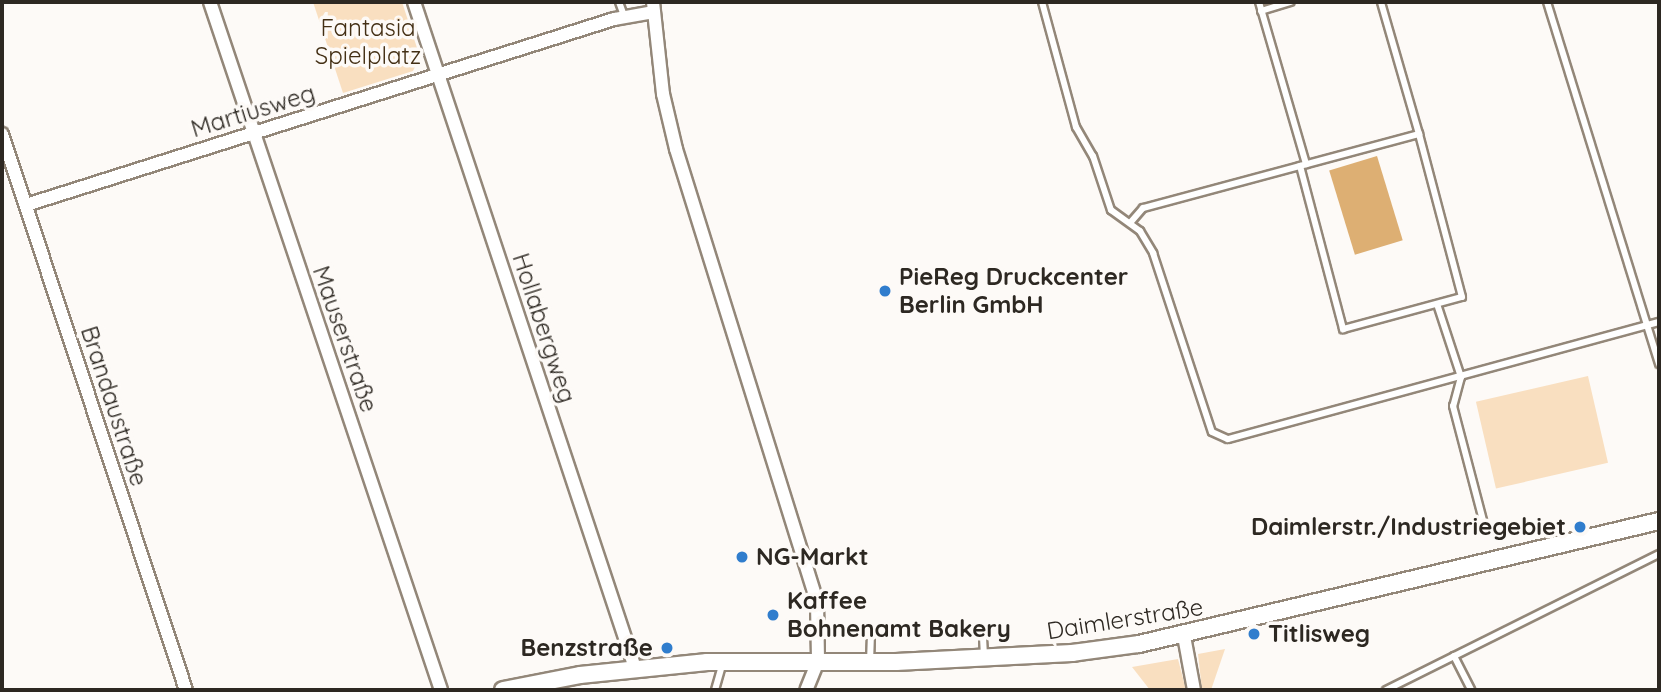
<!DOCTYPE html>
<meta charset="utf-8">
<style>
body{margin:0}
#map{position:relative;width:1661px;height:692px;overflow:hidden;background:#fdfaf7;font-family:Quicksand,sans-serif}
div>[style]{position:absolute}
.green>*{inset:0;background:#f9dfc0;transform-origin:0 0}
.water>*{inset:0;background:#ddaf73;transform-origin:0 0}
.roads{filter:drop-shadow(2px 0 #938779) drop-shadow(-2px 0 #938779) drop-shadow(0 2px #938779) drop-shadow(0 -2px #938779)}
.lane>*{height:6px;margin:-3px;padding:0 3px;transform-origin:3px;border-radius:3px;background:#fff}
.street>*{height:12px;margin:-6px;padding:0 6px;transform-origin:6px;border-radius:6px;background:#fff}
.secondary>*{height:16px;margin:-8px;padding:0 8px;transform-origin:8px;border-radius:8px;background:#fff}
.dots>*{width:19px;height:19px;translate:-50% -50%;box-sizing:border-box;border:4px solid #fdfaf7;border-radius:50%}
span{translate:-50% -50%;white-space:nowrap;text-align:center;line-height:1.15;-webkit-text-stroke:7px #fdfaf7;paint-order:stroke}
.park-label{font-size:24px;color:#432f14}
.street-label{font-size:24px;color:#2d2822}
.poi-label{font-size:24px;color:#2d2822;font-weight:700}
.left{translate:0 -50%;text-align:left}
.right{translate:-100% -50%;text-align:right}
.frame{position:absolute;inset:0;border:4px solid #2d2822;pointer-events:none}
</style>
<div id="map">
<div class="green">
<i style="clip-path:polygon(313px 2px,402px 2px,420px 57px,413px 71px,343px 93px)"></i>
<i style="left:1588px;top:376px;width:89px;height:115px;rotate:77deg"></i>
<i style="clip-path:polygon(1225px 649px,1211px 690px,1202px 690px,1198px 654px)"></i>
<i style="clip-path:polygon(1178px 659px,1186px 690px,1150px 690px,1132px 667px)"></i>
</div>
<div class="water">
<i style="left:1377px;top:156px;width:88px;height:50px;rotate:73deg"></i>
</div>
<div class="roads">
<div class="lane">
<i style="left:619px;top:2px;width:15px;rotate:70deg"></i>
<i style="left:1042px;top:2px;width:130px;rotate:74.8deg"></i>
<i style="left:1076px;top:127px;width:34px;rotate:60deg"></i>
<i style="left:1093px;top:156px;width:57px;rotate:71.6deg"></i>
<i style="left:1111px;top:210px;width:36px;rotate:36deg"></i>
<i style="left:1140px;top:231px;width:26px;rotate:59deg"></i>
<i style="left:1153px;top:253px;width:188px;rotate:71.8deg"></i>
<i style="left:1212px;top:432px;width:17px;rotate:24deg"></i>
<i style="left:1228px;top:439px;width:447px;rotate:-15.2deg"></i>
<i style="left:1259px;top:2px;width:169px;rotate:73.8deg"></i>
<i style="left:1547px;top:2px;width:379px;rotate:72.8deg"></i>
<i style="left:1261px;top:11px;width:31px;rotate:-17deg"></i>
<i style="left:1300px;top:166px;width:169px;rotate:75.2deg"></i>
<i style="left:1343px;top:329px;width:123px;rotate:-15.1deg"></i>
<i style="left:1462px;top:297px;width:169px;rotate:-104.8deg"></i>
<i style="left:1130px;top:223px;width:20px;rotate:-49deg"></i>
<i style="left:1143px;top:208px;width:286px;rotate:-15deg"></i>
<i style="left:1419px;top:134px;width:137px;rotate:-106.1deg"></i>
<i style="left:1437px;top:304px;width:77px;rotate:71.8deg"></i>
<i style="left:1461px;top:377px;width:30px;rotate:105deg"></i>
<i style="left:1453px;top:406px;width:126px;rotate:75.3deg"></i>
<i style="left:983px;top:637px;width:19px;rotate:87deg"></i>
<i style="left:1454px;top:656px;width:38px;rotate:63deg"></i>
<i style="left:870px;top:662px;width:26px;rotate:-88deg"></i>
<i style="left:715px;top:690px;width:29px;rotate:-74deg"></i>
<i style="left:1386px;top:690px;width:305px;rotate:-26.5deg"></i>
</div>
<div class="street">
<i style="left:210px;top:2px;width:726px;rotate:71.44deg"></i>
<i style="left:414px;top:2px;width:702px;rotate:71.64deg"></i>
<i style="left:653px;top:2px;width:93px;rotate:83.8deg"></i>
<i style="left:663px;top:94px;width:57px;rotate:76.7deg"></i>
<i style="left:676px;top:149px;width:474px;rotate:72.7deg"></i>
<i style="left:817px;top:602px;width:59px;rotate:89deg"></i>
<i style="left:818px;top:661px;width:31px;rotate:112deg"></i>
<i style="left:2px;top:134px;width:586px;rotate:71.69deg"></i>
<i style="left:26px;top:205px;width:617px;rotate:-17.55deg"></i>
<i style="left:614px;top:19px;width:40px;rotate:-10deg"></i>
<i style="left:1184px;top:636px;width:55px;rotate:79.5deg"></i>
</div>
<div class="secondary">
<i style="left:503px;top:690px;width:78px;rotate:-11deg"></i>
<i style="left:580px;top:675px;width:128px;rotate:-5.8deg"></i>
<i style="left:707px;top:662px;width:189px"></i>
<i style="left:896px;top:662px;width:176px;rotate:-2.9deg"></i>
<i style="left:1072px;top:653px;width:68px;rotate:-7.7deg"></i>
<i style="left:1139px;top:644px;width:534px;rotate:-13.31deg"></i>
</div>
</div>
<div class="dots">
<i style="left:885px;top:291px;background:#307dcd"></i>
<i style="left:1580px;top:527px;background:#307dcd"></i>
<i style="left:742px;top:557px;background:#307dcd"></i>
<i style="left:773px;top:615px;background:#307dcd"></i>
<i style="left:1254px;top:634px;background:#307dcd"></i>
<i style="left:667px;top:648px;background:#307dcd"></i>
</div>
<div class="park-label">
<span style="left:368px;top:42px">Fantasia<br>Spielplatz</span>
</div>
<div class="street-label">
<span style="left:253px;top:111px;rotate:-17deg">Martiusweg</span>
<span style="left:544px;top:328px;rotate:72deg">Hollabergweg</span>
<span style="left:345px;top:339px;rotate:71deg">Mauserstraße</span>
<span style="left:114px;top:406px;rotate:72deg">Brandaustraße</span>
<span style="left:1125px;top:619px;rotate:-9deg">Daimlerstraße</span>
</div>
<div class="poi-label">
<span class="left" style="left:899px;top:291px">PieReg Druckcenter<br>Berlin GmbH</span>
<span class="right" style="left:1566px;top:527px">Daimlerstr./Industriegebiet</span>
<span class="left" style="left:756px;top:557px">NG-Markt</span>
<span class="left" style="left:787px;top:615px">Kaffee<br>Bohnenamt Bakery</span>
<span class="left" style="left:1268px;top:634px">Titlisweg</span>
<span class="right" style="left:653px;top:648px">Benzstraße</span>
</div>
<div class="frame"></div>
</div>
